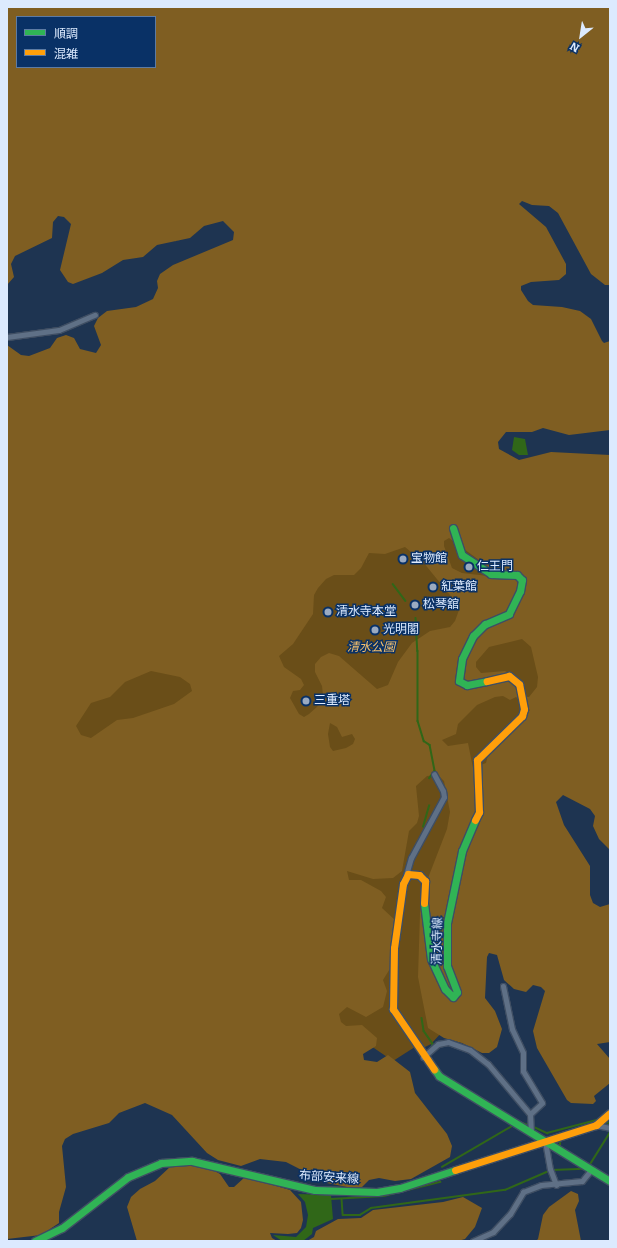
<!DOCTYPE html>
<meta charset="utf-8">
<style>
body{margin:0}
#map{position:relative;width:617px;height:1248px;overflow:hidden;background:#1e3451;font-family:Bitter,"Noto Sans JP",serif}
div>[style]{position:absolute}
.green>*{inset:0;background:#6a4e18}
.forest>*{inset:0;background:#7f5e22}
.water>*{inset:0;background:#306718}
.stream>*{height:1.5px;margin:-0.75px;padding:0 0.75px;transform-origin:0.75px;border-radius:0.75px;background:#306718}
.roads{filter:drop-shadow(1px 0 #3f4e63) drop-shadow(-1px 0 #3f4e63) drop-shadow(0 1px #3f4e63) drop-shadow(0 -1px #3f4e63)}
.street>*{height:5px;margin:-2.5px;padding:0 2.5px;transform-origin:2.5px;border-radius:2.5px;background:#5f7086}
.fast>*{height:7px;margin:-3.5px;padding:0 3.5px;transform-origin:3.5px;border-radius:3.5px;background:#30b455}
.slow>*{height:7px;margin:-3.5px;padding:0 3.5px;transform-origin:3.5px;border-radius:3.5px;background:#ff9f0a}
.dots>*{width:11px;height:11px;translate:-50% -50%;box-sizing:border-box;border:2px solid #093166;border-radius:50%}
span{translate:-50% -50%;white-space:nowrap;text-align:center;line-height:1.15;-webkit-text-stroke:3px #093166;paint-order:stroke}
.poi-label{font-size:12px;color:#dceafe}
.left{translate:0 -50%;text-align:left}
.park-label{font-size:12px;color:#f5c06c;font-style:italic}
.street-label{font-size:12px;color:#dceafe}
.frame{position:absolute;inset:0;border:8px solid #dceafe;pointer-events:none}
.legend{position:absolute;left:16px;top:16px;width:140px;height:52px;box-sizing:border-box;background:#093166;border:1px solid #5d7ba3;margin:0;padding:5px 7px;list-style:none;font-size:12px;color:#dceafe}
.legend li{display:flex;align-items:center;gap:8px;height:20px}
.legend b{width:20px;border:1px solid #5d7ba3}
.north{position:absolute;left:561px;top:16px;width:40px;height:40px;-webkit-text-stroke:3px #093166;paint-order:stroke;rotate:210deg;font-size:11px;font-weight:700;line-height:16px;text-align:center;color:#dceafe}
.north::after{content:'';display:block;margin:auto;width:14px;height:18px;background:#dceafe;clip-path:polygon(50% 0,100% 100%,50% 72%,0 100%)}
</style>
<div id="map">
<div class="green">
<i style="clip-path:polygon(422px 463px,559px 666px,443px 1031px,431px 1044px,421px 1049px,418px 1045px,393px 1061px,371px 1046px,346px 1036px,127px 741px,77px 739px,72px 700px)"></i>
</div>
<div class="forest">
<i style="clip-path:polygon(evenodd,7px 7px,610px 7px,610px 285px,605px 285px,591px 274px,558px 213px,549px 206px,532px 205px,522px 201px,519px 204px,546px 227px,566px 264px,566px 274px,559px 280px,531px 282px,521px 286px,521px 290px,528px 301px,533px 305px,562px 307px,580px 311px,591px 319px,602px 341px,604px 343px,610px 341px,610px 430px,569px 435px,543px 428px,532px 432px,506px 432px,498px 442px,499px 449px,519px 460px,551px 452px,610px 455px,610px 850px,599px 839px,593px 826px,595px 816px,590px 809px,563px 795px,556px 802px,564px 825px,590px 866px,590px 895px,593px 903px,600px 907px,610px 904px,610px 1042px,597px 1044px,610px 1059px,610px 1083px,594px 1096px,596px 1101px,593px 1104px,571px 1103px,567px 1100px,537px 1048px,533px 1031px,545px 991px,541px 987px,533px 985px,526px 992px,514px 989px,504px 980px,497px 955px,489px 953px,487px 957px,485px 998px,495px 1011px,502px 1029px,497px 1047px,489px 1053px,482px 1053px,462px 1043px,444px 1038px,428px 1028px,418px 977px,420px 913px,423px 891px,447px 829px,450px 812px,444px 781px,438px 775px,427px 776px,416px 786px,419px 816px,417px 823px,409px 831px,402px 871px,393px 878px,373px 879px,347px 871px,349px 880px,361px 880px,381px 891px,386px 897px,382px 908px,396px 921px,391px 967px,383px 980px,387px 991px,383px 1007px,366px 1017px,347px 1007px,339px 1014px,341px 1022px,346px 1026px,362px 1025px,377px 1038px,376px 1046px,363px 1054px,364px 1060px,377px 1062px,388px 1055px,410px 1072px,415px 1093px,447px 1134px,452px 1146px,450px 1157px,411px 1179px,395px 1181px,379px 1178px,369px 1180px,362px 1187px,347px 1187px,327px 1183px,286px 1162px,260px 1159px,241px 1166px,218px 1160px,207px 1153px,172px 1115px,145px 1103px,119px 1113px,109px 1123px,73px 1134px,65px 1139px,62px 1146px,66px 1187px,59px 1212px,59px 1223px,41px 1235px,7px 1239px,7px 345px,21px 355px,29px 356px,50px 348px,57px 338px,66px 335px,74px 338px,80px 349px,96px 353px,101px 345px,94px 326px,98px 318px,107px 311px,136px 307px,153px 299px,158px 288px,157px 281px,160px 274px,173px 265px,233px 240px,234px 232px,223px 221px,204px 226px,190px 238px,157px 245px,143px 257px,123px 260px,102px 273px,73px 284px,68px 282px,60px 270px,71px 224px,64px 217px,58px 216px,53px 222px,52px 238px,15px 256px,11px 264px,14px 277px,7px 285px,7px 7px,17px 17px,155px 17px,155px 67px,17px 67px,17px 17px,7px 7px,449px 538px,479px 560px,490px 572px,488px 576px,462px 573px,452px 568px,444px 546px,444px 541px,449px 538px,7px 7px,405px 547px,423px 562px,454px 600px,459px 610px,455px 621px,450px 627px,430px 631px,412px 643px,398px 662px,388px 685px,377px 689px,339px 656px,329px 653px,321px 657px,315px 664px,315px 672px,322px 686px,323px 695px,319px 705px,309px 714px,304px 717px,299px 714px,290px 698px,293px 691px,300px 690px,304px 685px,301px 679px,284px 667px,279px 656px,293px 644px,313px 614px,314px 595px,318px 588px,326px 579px,334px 575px,354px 575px,361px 568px,369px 553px,385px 554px,405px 547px,7px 7px,522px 639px,531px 647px,538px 677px,537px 687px,529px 697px,521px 696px,519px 691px,524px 687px,524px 682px,518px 678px,505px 671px,481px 673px,476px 667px,476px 662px,489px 647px,522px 639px,7px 7px,151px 671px,180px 677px,190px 684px,192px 691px,174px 704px,133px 718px,117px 720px,91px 738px,81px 735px,76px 726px,91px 703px,110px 697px,125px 682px,151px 671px,7px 7px,503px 696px,510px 700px,516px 697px,530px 710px,520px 724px,489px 751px,486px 763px,473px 768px,468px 743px,448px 746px,442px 740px,456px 734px,458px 724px,477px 705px,495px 697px,503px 696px,7px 7px,330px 723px,337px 727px,342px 737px,352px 734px,355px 739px,353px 744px,346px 748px,333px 751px,330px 747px,328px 734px,330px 723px)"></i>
<i style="clip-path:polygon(204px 1165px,220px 1174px,229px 1187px,234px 1187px,245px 1177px,290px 1190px,301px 1202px,303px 1220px,301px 1228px,297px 1233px,288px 1234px,270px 1233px,272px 1238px,277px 1241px,137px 1241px,127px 1207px,131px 1197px,140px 1189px,155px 1181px,171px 1166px)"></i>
<i style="clip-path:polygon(571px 1191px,578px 1194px,579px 1201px,575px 1210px,581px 1241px,536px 1241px,538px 1239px,543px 1215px,549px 1207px)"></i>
<i style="clip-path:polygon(463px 1197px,482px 1208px,475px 1227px,465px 1239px,458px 1241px,307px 1241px,314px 1237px,316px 1231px,338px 1219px,361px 1218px,373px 1210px,443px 1202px)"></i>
</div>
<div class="water">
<i style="clip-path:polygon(514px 437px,525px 439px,528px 455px,519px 455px,512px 450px)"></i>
<i style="clip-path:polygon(298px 1194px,331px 1195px,333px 1219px,313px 1228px,312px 1234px,303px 1241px,282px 1241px,273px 1235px,296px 1237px,306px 1227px,308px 1215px,305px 1202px)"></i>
</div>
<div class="stream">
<i style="left:393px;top:584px;width:21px;rotate:53deg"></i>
<i style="left:416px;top:618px;width:33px;rotate:87deg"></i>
<i style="left:418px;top:651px;width:70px;rotate:90deg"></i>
<i style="left:418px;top:721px;width:21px;rotate:73deg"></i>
<i style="left:424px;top:741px;width:7px;rotate:34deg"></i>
<i style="left:430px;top:745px;width:26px;rotate:79deg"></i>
<i style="left:435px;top:771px;width:9px;rotate:126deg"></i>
<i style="left:423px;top:827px;width:22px;rotate:-74deg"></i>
<i style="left:422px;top:1018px;width:13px;rotate:81deg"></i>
<i style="left:424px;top:1031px;width:16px;rotate:55deg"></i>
<i style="left:433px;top:1044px;width:3px;rotate:108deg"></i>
<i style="left:519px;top:1122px;width:10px;rotate:17deg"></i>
<i style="left:603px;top:1122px;width:7px;rotate:8deg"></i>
<i style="left:532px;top:1126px;width:17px;rotate:25deg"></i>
<i style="left:547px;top:1133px;width:52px;rotate:-14.6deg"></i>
<i style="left:560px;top:1147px;width:6px;rotate:-90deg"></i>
<i style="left:589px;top:1166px;width:39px;rotate:-58deg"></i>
<i style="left:442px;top:1167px;width:83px;rotate:-30.3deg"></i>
<i style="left:552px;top:1170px;width:32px;rotate:-2deg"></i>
<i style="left:331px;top:1199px;width:53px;rotate:-3.2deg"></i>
<i style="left:384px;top:1196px;width:58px;rotate:-14deg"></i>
<i style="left:342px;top:1199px;width:16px;rotate:86deg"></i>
<i style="left:343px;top:1215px;width:17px"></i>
<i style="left:360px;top:1215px;width:13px;rotate:-32deg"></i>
<i style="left:371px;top:1208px;width:135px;rotate:-7.7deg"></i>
<i style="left:505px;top:1190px;width:48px;rotate:-23.4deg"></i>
</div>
<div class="roads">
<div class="street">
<i style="left:7px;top:337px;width:52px;rotate:-7.7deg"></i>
<i style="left:59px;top:330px;width:39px;rotate:-23deg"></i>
<i style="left:406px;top:875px;width:18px;rotate:-74deg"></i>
<i style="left:411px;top:858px;width:69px;rotate:-61.6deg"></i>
<i style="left:444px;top:797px;width:6px;rotate:-99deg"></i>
<i style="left:443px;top:791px;width:19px;rotate:-118deg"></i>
<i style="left:503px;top:986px;width:44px;rotate:78.2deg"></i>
<i style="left:512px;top:1029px;width:26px;rotate:65deg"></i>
<i style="left:523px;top:1053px;width:18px;rotate:90deg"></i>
<i style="left:523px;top:1071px;width:37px;rotate:59deg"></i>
<i style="left:542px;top:1103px;width:16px;rotate:137deg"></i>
<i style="left:530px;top:1114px;width:19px;rotate:87deg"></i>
<i style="left:423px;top:1057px;width:20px;rotate:-41deg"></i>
<i style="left:438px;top:1044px;width:10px;rotate:-11deg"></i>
<i style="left:448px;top:1042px;width:23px;rotate:20deg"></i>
<i style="left:470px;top:1050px;width:23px;rotate:38deg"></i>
<i style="left:488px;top:1064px;width:65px;rotate:50deg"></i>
<i style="left:596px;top:1125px;width:14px;rotate:12deg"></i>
<i style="left:545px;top:1141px;width:28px;rotate:80deg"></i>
<i style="left:550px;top:1169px;width:17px;rotate:69deg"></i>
<i style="left:473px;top:1241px;width:22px;rotate:-24deg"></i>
<i style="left:493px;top:1232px;width:25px;rotate:-47deg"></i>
<i style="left:510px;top:1214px;width:26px;rotate:-59deg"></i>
<i style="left:523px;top:1192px;width:19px;rotate:-21deg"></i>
<i style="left:541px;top:1185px;width:41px;rotate:-5.6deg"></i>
<i style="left:582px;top:1181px;width:14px;rotate:-51deg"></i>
</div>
<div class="fast">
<i style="left:453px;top:528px;width:28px;rotate:72deg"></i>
<i style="left:462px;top:555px;width:35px;rotate:33deg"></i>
<i style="left:491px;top:574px;width:26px;rotate:2deg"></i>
<i style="left:517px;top:575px;width:7px;rotate:45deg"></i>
<i style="left:522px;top:580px;width:11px;rotate:100deg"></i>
<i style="left:520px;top:591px;width:25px;rotate:116deg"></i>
<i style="left:509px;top:614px;width:26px;rotate:157deg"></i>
<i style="left:485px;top:624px;width:17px;rotate:135deg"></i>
<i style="left:473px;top:636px;width:25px;rotate:116deg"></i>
<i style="left:462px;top:659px;width:22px;rotate:98deg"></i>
<i style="left:459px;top:681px;width:9px;rotate:27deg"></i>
<i style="left:467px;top:685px;width:20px;rotate:-11deg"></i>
<i style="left:424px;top:903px;width:56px;rotate:82.9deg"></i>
<i style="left:431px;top:959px;width:33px;rotate:65deg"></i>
<i style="left:445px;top:989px;width:11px;rotate:45deg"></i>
<i style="left:453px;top:997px;width:6px;rotate:-51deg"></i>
<i style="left:457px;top:992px;width:28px;rotate:-111deg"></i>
<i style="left:447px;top:966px;width:43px;rotate:-90deg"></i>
<i style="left:447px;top:923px;width:74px;rotate:-78.2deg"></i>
<i style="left:462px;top:851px;width:34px;rotate:-67deg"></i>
<i style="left:434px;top:1069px;width:9px;rotate:54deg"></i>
<i style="left:439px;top:1076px;width:201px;rotate:31.6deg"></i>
<i style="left:35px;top:1241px;width:30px;rotate:-26deg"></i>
<i style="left:62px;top:1228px;width:83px;rotate:-37.7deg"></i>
<i style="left:128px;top:1177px;width:36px;rotate:-23deg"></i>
<i style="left:161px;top:1163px;width:31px;rotate:-4deg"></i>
<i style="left:192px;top:1161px;width:126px;rotate:13.3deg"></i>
<i style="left:315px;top:1190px;width:62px;rotate:1.8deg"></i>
<i style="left:377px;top:1192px;width:23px;rotate:-10deg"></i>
<i style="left:400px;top:1188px;width:58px;rotate:-18.1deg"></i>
</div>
<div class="slow">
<i style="left:475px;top:820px;width:9px;rotate:-63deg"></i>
<i style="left:479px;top:812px;width:52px;rotate:-92.2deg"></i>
<i style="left:477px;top:760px;width:63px;rotate:-44.4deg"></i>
<i style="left:522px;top:716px;width:7px;rotate:-74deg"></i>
<i style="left:524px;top:709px;width:25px;rotate:-101deg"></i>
<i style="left:519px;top:684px;width:13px;rotate:-141deg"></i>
<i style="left:509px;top:676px;width:23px;rotate:167deg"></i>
<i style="left:424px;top:903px;width:22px;rotate:-87deg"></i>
<i style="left:425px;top:881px;width:8px;rotate:-135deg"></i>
<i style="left:419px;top:875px;width:11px;rotate:-175deg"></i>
<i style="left:408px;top:874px;width:11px;rotate:117deg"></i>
<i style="left:403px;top:884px;width:65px;rotate:98deg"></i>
<i style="left:394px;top:948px;width:61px;rotate:90.9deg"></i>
<i style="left:393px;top:1009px;width:73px;rotate:55.7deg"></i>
<i style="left:455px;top:1170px;width:148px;rotate:-17.7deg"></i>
<i style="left:596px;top:1125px;width:18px;rotate:-41deg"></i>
</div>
</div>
<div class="dots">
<i style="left:403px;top:559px;background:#9aaac1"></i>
<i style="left:469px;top:567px;background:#9aaac1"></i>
<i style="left:433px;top:587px;background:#9aaac1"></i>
<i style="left:415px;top:605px;background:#9aaac1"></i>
<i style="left:328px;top:612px;background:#9aaac1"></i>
<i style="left:375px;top:630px;background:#9aaac1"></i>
<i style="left:306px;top:701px;background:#9aaac1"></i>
</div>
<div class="poi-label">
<span class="left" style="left:411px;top:559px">宝物館</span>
<span class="left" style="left:477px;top:567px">仁王門</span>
<span class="left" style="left:441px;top:587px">紅葉館</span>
<span class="left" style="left:423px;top:605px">松琴舘</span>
<span class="left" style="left:336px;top:612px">清水寺本堂</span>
<span class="left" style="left:383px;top:630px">光明閣</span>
<span class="left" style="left:314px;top:701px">三重塔</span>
</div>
<div class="park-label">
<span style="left:371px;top:648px">清水公園</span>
</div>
<div class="street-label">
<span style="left:438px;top:941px;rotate:-89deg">清水寺線</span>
<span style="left:329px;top:1178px;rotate:4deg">布部安来線</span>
</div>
<div class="frame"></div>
<ul class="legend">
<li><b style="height:5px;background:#30b455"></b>順調</li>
<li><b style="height:5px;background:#ff9f0a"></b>混雑</li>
</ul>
<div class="north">N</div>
</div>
